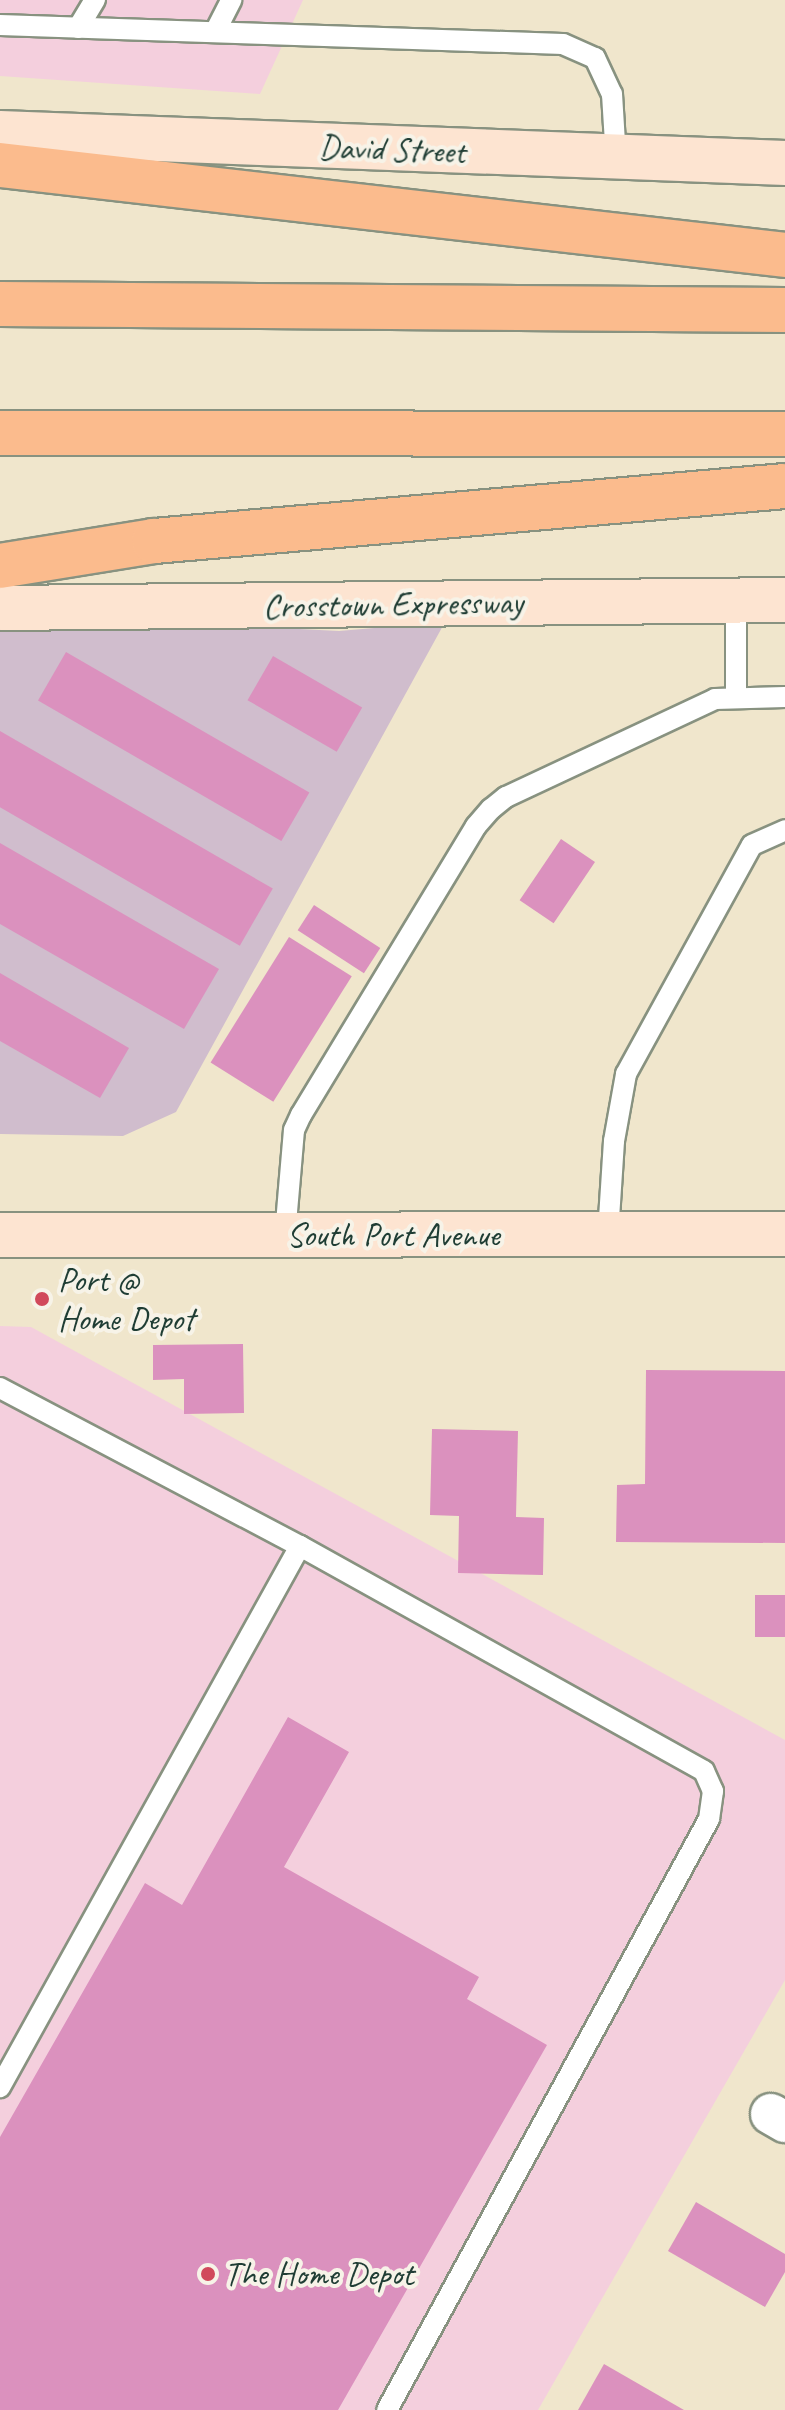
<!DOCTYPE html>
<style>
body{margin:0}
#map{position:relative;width:785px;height:2410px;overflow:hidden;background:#f0e6cc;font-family:Caveat,sans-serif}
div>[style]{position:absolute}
.built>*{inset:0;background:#f4cfdd}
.industrial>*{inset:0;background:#d0bdcd}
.building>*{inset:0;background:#db91be;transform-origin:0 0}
.roads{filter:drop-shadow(2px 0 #889280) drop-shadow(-2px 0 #889280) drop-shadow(0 2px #889280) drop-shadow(0 -2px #889280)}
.lane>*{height:20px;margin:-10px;padding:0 10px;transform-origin:10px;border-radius:10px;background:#fff}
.street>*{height:40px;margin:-20px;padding:0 20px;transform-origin:20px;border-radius:20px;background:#fff}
.secondary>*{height:44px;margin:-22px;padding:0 22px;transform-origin:22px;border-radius:22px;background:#fde4d1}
.highway>*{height:44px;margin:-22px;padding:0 22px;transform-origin:22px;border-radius:22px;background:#fbbb8d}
.dots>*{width:22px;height:22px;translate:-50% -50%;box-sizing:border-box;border:4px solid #f7f3e8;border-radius:50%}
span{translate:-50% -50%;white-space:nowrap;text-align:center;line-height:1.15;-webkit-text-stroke:8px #f7f3e8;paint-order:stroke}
.street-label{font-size:34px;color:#1f3d34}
.poi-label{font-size:34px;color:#1f3d34}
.left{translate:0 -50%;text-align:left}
</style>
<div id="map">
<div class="built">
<i style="clip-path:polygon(0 0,303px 0,260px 94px,0 76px)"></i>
<i style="clip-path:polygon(0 1326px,31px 1327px,785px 1740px,785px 1980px,538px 2410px,0 2410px)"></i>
</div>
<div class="industrial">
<i style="clip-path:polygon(445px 622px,176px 1112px,123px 1136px,0 1134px,0 627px,175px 623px,339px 631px)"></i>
</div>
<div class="building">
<i style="left:66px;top:652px;width:281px;height:56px;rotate:30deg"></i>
<i style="left:273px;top:656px;width:103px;height:51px;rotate:30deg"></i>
<i style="left:0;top:731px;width:315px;height:66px;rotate:30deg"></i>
<i style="left:561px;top:839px;width:41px;height:74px;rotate:34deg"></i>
<i style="clip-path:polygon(0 843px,219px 969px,184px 1029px,0 924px)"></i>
<i style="left:314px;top:905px;width:79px;height:30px;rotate:33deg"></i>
<i style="left:289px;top:937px;width:74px;height:148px;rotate:32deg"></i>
<i style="clip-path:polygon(0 973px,129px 1048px,100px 1098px,0 1041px)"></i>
<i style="clip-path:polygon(243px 1344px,244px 1413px,184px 1414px,184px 1379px,153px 1380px,153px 1345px)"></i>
<i style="clip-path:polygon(646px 1370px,785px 1371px,785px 1543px,616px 1542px,617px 1485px,645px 1484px)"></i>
<i style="clip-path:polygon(432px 1429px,518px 1431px,516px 1517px,544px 1518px,543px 1575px,458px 1573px,459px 1516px,430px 1515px)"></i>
<i style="left:785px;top:1595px;width:42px;height:30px;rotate:90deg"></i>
<i style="clip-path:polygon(288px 1717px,349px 1752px,284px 1867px,479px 1977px,467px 1999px,547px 2045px,338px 2410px,0 2410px,0 2137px,145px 1883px,182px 1905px)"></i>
<i style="clip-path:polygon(696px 2202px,785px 2254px,785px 2272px,765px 2307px,668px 2251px)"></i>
<i style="clip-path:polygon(604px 2364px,684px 2410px,578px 2410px)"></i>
</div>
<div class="roads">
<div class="lane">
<i style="left:0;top:25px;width:563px;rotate:1.93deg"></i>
<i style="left:563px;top:44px;width:35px;rotate:24deg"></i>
<i style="left:595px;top:58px;width:40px;rotate:65deg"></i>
<i style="left:612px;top:94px;width:65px;rotate:86.5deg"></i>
<i style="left:78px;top:28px;width:33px;rotate:-59deg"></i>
<i style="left:215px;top:32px;width:36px;rotate:-63deg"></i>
<i style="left:736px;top:698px;width:97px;rotate:-90deg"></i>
<i style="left:608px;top:1234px;width:93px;rotate:-86.3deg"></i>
<i style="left:614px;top:1141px;width:68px;rotate:-79.8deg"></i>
<i style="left:626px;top:1074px;width:261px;rotate:-61.2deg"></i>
<i style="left:752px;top:845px;width:36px;rotate:-24deg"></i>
<i style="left:285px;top:1235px;width:105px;rotate:-85.1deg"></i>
<i style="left:294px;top:1130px;width:17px;rotate:-65deg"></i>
<i style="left:301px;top:1115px;width:338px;rotate:-58.8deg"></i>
<i style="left:476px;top:826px;width:23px;rotate:-49deg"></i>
<i style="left:491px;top:809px;width:19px;rotate:-39deg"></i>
<i style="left:506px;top:797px;width:231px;rotate:-25.1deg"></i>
<i style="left:715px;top:699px;width:70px;rotate:-1.6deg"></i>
<i style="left:0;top:1388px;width:339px;rotate:27.8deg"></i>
<i style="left:300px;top:1546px;width:619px;rotate:119.01deg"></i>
<i style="left:300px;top:1546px;width:462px;rotate:29.1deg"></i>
<i style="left:704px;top:1771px;width:22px;rotate:66deg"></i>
<i style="left:713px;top:1791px;width:28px;rotate:98deg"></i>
<i style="left:709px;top:1819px;width:673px;rotate:118.58deg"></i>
</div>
<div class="street">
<i style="left:771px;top:2114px;width:16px;rotate:30deg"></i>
</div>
<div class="secondary">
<i style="left:0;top:133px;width:786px;rotate:2.19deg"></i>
<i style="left:0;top:608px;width:785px;rotate:-0.58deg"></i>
<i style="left:0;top:1235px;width:785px;rotate:-0.07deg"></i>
</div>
<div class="highway">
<i style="left:0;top:165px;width:790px;rotate:6.54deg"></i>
<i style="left:0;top:304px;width:785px;rotate:0.44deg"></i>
<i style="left:0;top:433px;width:785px;rotate:0.07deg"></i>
<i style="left:0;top:566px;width:156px;rotate:-9.2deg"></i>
<i style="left:154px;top:541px;width:633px;rotate:-4.98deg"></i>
</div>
</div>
<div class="dots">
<i style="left:42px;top:1299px;background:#d1495b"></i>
<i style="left:208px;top:2274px;background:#d1495b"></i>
</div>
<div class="street-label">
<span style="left:392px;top:149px;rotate:2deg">David Street</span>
<span style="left:393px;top:604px;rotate:-1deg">Crosstown Expressway</span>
<span style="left:393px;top:1235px">South Port Avenue</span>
</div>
<div class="poi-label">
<span class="left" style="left:58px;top:1299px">Port @<br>Home Depot</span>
<span class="left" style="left:224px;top:2274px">The Home Depot</span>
</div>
</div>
